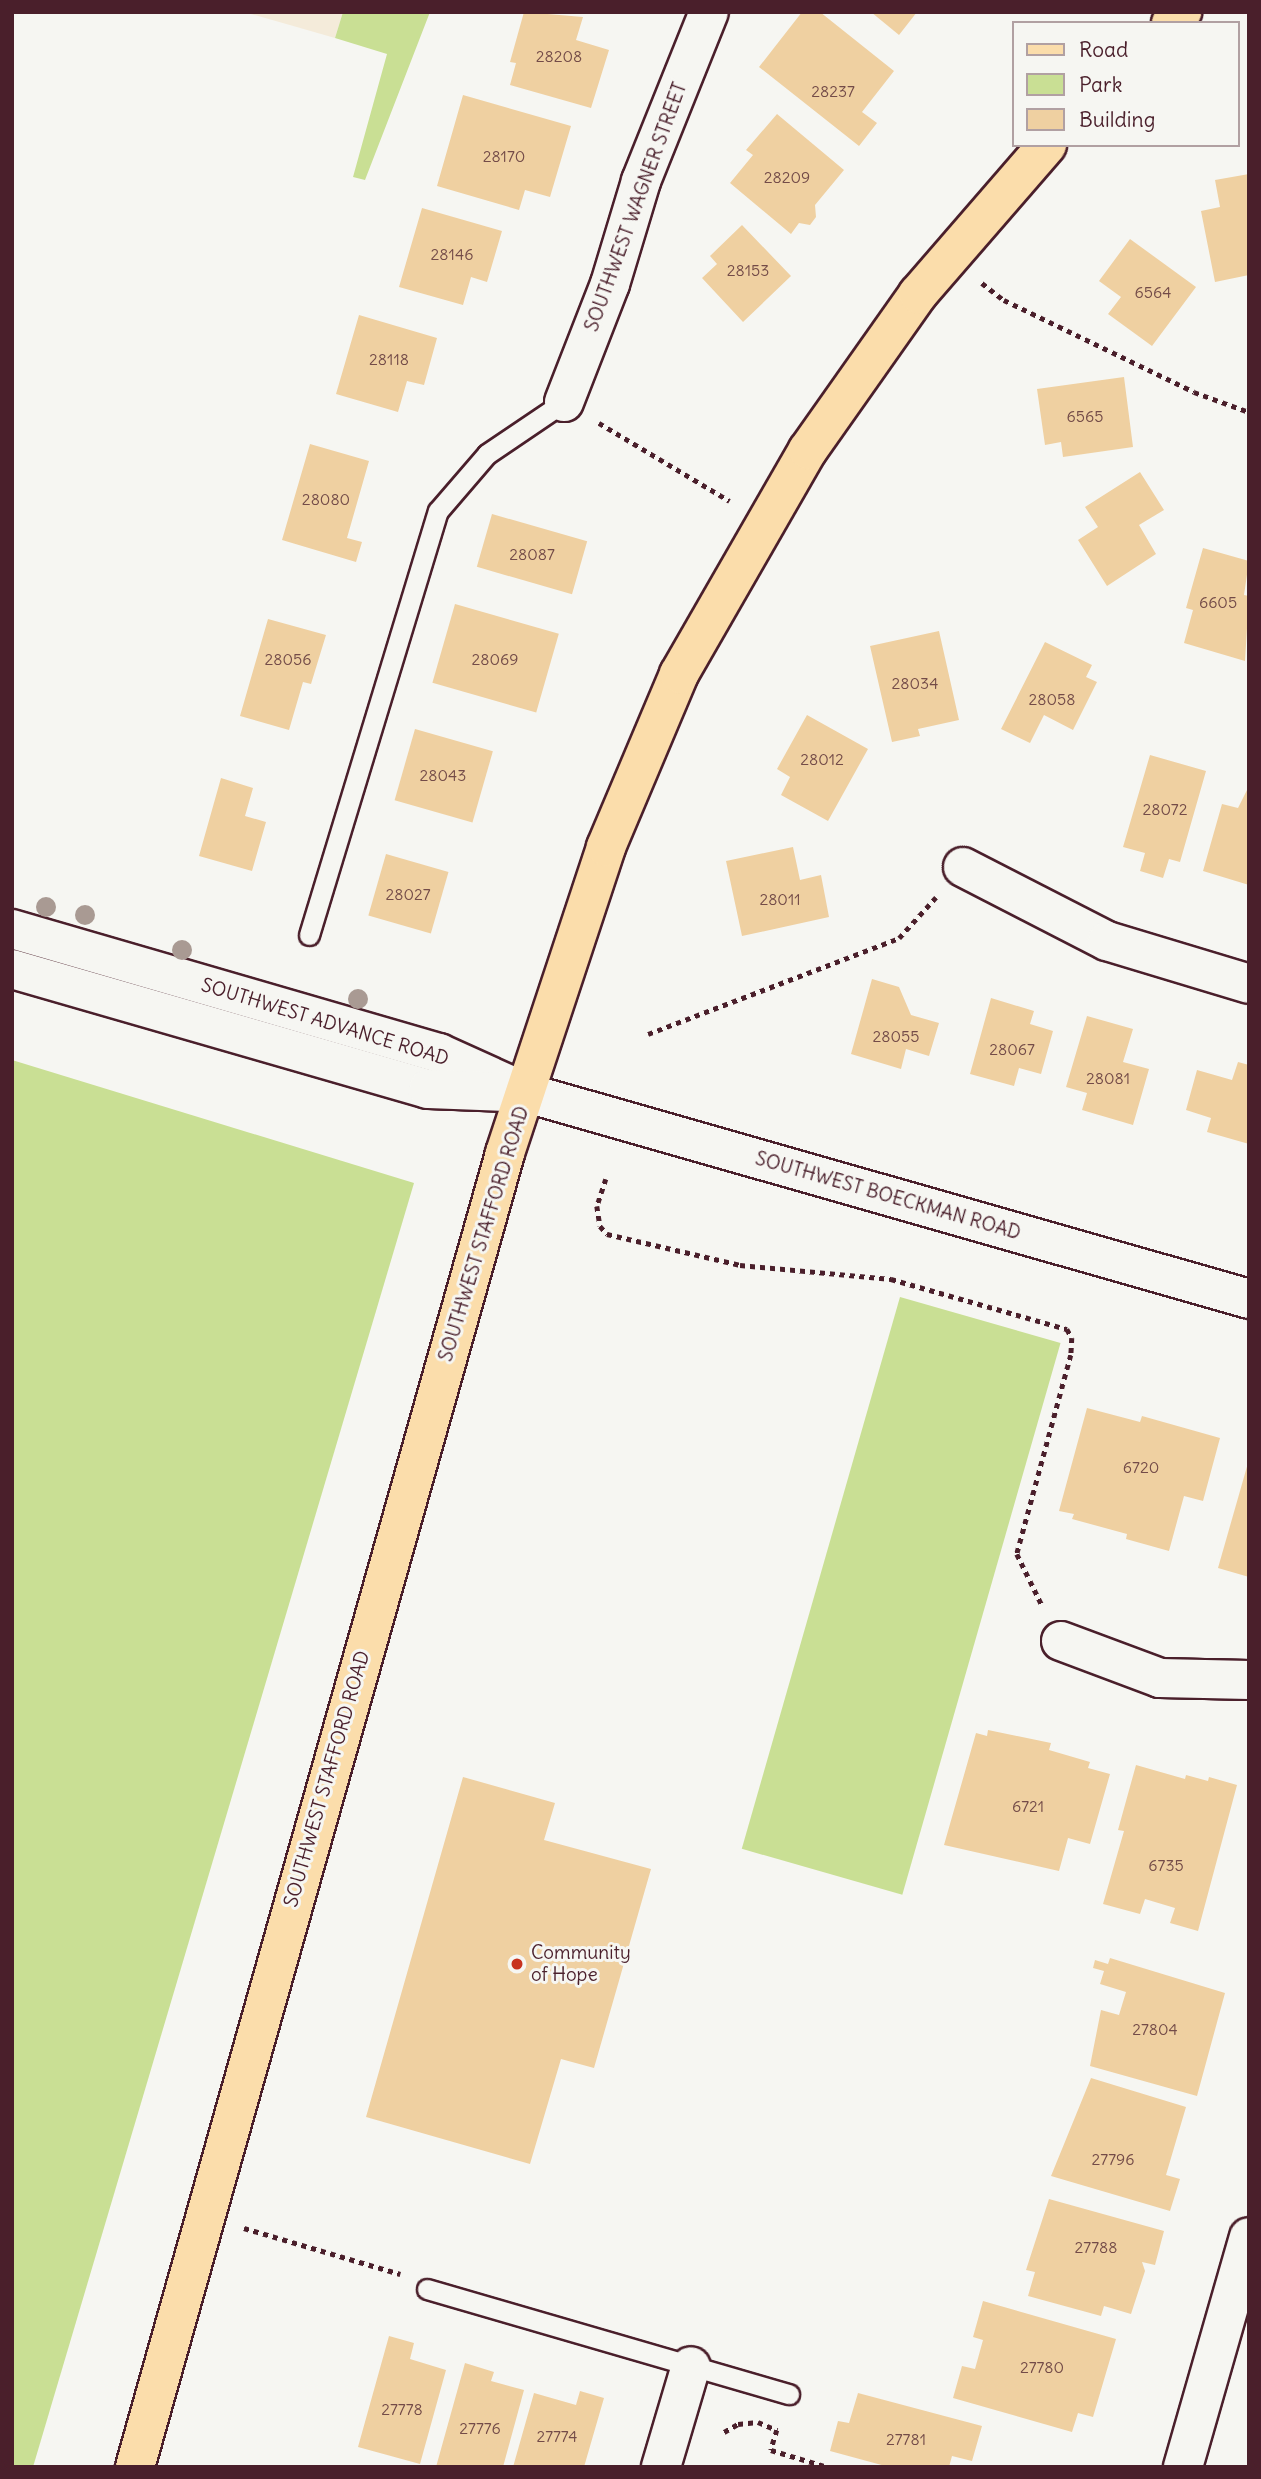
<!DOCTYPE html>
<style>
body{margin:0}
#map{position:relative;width:1261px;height:2479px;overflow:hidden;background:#f6f6f2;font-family:Delius,sans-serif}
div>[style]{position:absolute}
.built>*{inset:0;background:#f4ebda}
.green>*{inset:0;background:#c9df94;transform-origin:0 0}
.building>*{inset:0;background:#efd0a1;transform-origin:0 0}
.path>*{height:4.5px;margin-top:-2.25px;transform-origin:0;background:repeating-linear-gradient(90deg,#4a1f2b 0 5px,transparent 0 10px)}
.roads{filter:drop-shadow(2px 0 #4a1f2b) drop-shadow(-2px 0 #4a1f2b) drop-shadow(0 2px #4a1f2b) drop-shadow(0 -2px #4a1f2b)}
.lane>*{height:19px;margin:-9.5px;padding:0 9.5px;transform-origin:9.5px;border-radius:9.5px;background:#f6f6f2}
.street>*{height:38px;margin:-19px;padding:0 19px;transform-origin:19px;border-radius:19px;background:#f6f6f2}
.secondary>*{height:38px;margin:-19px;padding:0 19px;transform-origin:19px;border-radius:19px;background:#f6f6f2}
.primary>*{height:38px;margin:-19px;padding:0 19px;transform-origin:19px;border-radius:19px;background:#fbddab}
.trees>*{width:20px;height:20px;margin:-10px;border-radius:50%;background:#a99a93}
.dots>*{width:19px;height:19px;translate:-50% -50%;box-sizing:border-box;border:4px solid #f6f6f2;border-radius:50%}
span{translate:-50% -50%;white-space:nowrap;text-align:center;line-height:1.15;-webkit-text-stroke:6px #f6f6f2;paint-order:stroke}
.number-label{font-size:16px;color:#734b48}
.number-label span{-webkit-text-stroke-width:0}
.street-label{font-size:19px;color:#4a1f2b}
.poi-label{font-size:19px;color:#4a1f2b}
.left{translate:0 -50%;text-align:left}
.frame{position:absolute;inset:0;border:14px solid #4a1f2b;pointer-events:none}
.legend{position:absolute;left:1012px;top:21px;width:228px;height:126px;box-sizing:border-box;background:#f6f6f2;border:2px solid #b1a0a2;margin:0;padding:9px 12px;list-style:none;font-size:21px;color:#4a1f2b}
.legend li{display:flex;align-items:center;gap:14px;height:35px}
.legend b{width:35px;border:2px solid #b1a0a2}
</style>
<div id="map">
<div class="built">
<i style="clip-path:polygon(244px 12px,343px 12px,335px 38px)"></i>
</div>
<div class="green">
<i style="clip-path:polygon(343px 12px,430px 12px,365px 180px,353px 177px,387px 54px,335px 38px)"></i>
<i style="clip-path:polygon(12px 1060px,414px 1183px,33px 2467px,12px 2467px)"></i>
<i style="left:900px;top:1297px;width:167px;height:574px;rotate:16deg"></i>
</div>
<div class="building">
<i style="clip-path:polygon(524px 12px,583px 17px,576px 40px,609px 50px,591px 108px,510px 85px,516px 63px,510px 62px)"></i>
<i style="clip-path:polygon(802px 12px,820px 12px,894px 71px,862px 112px,877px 123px,859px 146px,759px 67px)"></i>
<i style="clip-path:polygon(871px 12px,917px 12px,899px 35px)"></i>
<i style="clip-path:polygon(463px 95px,571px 126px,550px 197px,525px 190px,519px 210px,437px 186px)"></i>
<i style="clip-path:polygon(777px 114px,844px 170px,815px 205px,816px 217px,810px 225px,799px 223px,791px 234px,730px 183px,753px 155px,746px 150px)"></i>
<i style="clip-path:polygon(1249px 174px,1249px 275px,1215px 282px,1201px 211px,1220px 207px,1215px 180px)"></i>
<i style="clip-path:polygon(422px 208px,502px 231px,487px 282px,471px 277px,463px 305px,399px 287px)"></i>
<i style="clip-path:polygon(742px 225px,791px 276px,743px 322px,702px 278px,717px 264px,710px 256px)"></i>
<i style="clip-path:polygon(1130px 239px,1196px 287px,1152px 346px,1108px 314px,1121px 297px,1099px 281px)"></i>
<i style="clip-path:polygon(359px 315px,437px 338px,424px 385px,407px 381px,398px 412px,336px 394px)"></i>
<i style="clip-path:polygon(1124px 377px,1133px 447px,1063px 457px,1061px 442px,1045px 445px,1037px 389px)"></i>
<i style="clip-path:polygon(310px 444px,369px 461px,347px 538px,362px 542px,356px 562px,282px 540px)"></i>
<i style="clip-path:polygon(1140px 472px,1164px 510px,1139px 525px,1156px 554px,1107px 586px,1078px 540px,1098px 527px,1085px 507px)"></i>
<i style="left:492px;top:514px;width:99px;height:55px;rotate:16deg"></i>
<i style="clip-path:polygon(1203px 548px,1249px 561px,1244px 595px,1249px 596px,1245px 661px,1184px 643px,1193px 610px,1186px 608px)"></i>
<i style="left:455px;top:604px;width:108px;height:82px;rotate:16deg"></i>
<i style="clip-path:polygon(268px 619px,326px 635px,311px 684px,303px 682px,289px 730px,240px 716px)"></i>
<i style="clip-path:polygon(939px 631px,959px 720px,918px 729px,920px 736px,892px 742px,870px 646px)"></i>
<i style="clip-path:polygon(1045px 642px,1092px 665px,1086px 677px,1097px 682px,1073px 730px,1044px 715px,1030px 743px,1001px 729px)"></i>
<i style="clip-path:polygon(807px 715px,868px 749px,828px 821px,781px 795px,790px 777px,777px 769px)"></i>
<i style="left:415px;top:729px;width:81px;height:74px;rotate:16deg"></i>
<i style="clip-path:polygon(1150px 755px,1206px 771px,1180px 862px,1169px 859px,1163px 878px,1140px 871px,1145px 853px,1123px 847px)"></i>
<i style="clip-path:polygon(221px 778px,253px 788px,245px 816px,266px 822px,252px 871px,199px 856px)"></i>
<i style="clip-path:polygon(1249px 786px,1249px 885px,1203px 871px,1222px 804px,1238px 808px)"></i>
<i style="clip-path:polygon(793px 847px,800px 880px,821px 875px,829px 917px,742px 936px,726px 861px)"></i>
<i style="left:386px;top:854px;width:65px;height:64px;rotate:16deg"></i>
<i style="clip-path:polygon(872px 979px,899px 987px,911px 1015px,939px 1023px,929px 1056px,906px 1049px,901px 1069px,851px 1054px)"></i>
<i style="clip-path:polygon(991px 998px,1034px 1011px,1030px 1024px,1053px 1031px,1041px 1074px,1019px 1068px,1014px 1086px,970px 1074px)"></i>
<i style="clip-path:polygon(1087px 1016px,1133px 1029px,1123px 1062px,1149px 1069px,1133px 1125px,1082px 1110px,1087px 1093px,1066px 1087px)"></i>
<i style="clip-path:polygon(1238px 1062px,1249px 1065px,1249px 1144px,1207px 1132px,1211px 1118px,1186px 1110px,1197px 1070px,1232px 1080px)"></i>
<i style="clip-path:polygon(1087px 1408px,1140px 1422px,1142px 1416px,1220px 1438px,1203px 1501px,1184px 1496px,1169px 1551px,1126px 1539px,1127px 1534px,1072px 1519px,1074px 1514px,1059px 1511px)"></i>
<i style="clip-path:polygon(1248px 1463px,1249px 1463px,1249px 1577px,1218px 1568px)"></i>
<i style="clip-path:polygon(988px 1730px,1051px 1743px,1049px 1750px,1090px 1762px,1088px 1768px,1110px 1774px,1090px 1844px,1068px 1838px,1059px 1871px,944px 1845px,976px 1733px,987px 1736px)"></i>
<i style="clip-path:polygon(1136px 1765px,1185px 1779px,1186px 1775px,1208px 1781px,1209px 1777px,1237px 1785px,1198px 1931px,1170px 1923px,1175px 1908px,1145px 1899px,1140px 1914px,1103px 1904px,1124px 1831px,1118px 1830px)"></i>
<i style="clip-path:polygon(463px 1777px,555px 1803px,544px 1840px,651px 1869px,594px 2068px,561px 2059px,530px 2164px,366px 2117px)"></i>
<i style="clip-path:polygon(1110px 1958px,1225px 1993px,1197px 2096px,1090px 2066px,1101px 2010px,1119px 2015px,1126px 1992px,1100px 1984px,1104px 1971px,1093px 1968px,1095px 1960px,1108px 1964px)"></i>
<i style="clip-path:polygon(1091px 2078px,1186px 2107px,1166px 2175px,1180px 2179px,1170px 2211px,1051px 2176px)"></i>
<i style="clip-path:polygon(1049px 2199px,1164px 2231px,1155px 2265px,1142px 2262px,1145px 2271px,1131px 2314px,1104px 2306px,1101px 2316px,1028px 2296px,1035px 2272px,1026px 2270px)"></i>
<i style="clip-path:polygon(983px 2301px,1116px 2339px,1093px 2417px,1078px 2413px,1072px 2432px,953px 2398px,962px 2366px,975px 2369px,983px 2340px,973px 2337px)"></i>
<i style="clip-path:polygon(389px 2336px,414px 2343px,410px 2359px,446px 2370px,420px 2464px,358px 2447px)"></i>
<i style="clip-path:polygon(465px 2363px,494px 2372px,491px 2381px,524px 2390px,503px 2467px,436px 2467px)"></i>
<i style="clip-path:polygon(580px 2391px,604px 2398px,584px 2467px,513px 2467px,534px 2393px,576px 2405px)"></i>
<i style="clip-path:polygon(858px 2393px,982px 2426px,972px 2461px,952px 2456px,949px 2467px,889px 2467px,830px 2451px,838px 2421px,849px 2423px)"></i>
</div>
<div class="path">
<i style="left:982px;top:283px;width:28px;rotate:38deg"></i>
<i style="left:1004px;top:300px;width:211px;rotate:25.8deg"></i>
<i style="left:1194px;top:392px;width:59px;rotate:20deg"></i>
<i style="left:599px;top:423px;width:152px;rotate:30.8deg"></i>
<i style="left:648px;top:1034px;width:269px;rotate:-20.9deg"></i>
<i style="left:899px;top:938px;width:55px;rotate:-47.9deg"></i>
<i style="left:606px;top:1179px;width:28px;rotate:108deg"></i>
<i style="left:597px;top:1206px;width:20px;rotate:81deg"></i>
<i style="left:600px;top:1226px;width:11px;rotate:49deg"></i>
<i style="left:607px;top:1234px;width:137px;rotate:13.1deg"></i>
<i style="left:740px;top:1265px;width:152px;rotate:5.3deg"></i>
<i style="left:891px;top:1279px;width:183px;rotate:15.9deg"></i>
<i style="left:1067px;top:1329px;width:10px;rotate:61deg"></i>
<i style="left:1072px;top:1338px;width:17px;rotate:93deg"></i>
<i style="left:1071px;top:1355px;width:206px;rotate:105.2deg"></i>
<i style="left:1017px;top:1554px;width:57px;rotate:63.9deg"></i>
<i style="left:244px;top:2228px;width:163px;rotate:16.4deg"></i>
<i style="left:724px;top:2432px;width:16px;rotate:-30deg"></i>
<i style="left:738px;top:2424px;width:20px;rotate:-6deg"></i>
<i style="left:758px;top:2422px;width:21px;rotate:23deg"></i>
<i style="left:777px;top:2430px;width:21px;rotate:107deg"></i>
<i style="left:771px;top:2450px;width:59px;rotate:16.6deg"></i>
</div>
<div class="roads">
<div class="lane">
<i style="left:309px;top:935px;width:443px;rotate:-73.1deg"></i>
<i style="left:438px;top:511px;width:75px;rotate:-49.3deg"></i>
<i style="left:487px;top:454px;width:93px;rotate:-34deg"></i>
<i style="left:427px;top:2289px;width:377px;rotate:16.2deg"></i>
</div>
<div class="street">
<i style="left:564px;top:402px;width:127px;rotate:-68.7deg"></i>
<i style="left:610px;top:284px;width:108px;rotate:-73.2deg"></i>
<i style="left:641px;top:181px;width:182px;rotate:-68.1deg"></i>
<i style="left:963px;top:867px;width:162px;rotate:27.2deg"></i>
<i style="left:1107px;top:941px;width:148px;rotate:16.8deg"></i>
<i style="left:1061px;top:1641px;width:106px;rotate:20.5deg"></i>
<i style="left:1160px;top:1678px;width:89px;rotate:1.3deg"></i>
<i style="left:661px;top:2467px;width:105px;rotate:-73.5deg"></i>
<i style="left:1183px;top:2467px;width:239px;rotate:-74deg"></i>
</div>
<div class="secondary">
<i style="left:12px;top:929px;width:445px;rotate:16.2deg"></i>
<i style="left:439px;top:1053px;width:97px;rotate:24.4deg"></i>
<i style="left:527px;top:1093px;width:751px;rotate:15.92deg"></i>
<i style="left:12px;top:969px;width:433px;rotate:16.1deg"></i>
<i style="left:428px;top:1089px;width:79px;rotate:2.2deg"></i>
</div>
<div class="primary">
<i style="left:1171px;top:23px;width:16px;rotate:-45deg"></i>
<i style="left:135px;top:2467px;width:1365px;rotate:-74.27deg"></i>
<i style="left:505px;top:1153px;width:322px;rotate:-71.7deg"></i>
<i style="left:606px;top:847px;width:188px;rotate:-67.1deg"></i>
<i style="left:679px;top:674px;width:258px;rotate:-60.1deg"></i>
<i style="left:808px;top:450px;width:191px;rotate:-54.8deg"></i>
<i style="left:918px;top:294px;width:197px;rotate:-49.1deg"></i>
</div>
</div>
<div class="trees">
<i style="left:46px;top:907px"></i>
<i style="left:85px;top:915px"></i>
<i style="left:182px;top:950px"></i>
<i style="left:358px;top:999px"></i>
</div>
<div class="dots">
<i style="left:517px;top:1964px;background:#c8321e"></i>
</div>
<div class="number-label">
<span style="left:559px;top:56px">28208</span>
<span style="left:833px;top:91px">28237</span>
<span style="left:504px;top:156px">28170</span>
<span style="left:787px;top:177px">28209</span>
<span style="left:452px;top:254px">28146</span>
<span style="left:748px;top:270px">28153</span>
<span style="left:1153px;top:292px">6564</span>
<span style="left:389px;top:359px">28118</span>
<span style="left:1085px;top:416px">6565</span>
<span style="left:326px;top:499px">28080</span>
<span style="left:532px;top:554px">28087</span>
<span style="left:1218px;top:602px">6605</span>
<span style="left:288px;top:659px">28056</span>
<span style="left:495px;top:659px">28069</span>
<span style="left:915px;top:683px">28034</span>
<span style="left:1052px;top:699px">28058</span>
<span style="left:822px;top:759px">28012</span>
<span style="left:443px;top:775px">28043</span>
<span style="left:1165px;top:809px">28072</span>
<span style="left:408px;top:894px">28027</span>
<span style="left:780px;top:899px">28011</span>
<span style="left:896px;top:1036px">28055</span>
<span style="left:1012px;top:1049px">28067</span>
<span style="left:1108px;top:1078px">28081</span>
<span style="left:1141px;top:1467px">6720</span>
<span style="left:1028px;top:1806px">6721</span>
<span style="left:1166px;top:1865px">6735</span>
<span style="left:1155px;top:2029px">27804</span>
<span style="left:1113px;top:2159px">27796</span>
<span style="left:1096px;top:2247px">27788</span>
<span style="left:1042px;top:2367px">27780</span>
<span style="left:402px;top:2409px">27778</span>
<span style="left:480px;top:2428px">27776</span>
<span style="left:557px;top:2436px">27774</span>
<span style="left:906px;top:2439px">27781</span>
</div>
<div class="street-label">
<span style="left:636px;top:207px;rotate:-70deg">SOUTHWEST WAGNER STREET</span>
<span style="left:325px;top:1022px;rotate:17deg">SOUTHWEST ADVANCE ROAD</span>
<span style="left:888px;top:1196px;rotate:16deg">SOUTHWEST BOECKMAN ROAD</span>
<span style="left:484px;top:1234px;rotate:-73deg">SOUTHWEST STAFFORD ROAD</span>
<span style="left:327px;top:1779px;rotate:-74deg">SOUTHWEST STAFFORD ROAD</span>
</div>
<div class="poi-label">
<span class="left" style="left:531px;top:1964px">Community<br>of Hope</span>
</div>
<div class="frame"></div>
<ul class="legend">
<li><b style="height:9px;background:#fbddab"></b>Road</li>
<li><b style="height:19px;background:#c9df94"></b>Park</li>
<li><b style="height:19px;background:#efd0a1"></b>Building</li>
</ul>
</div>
